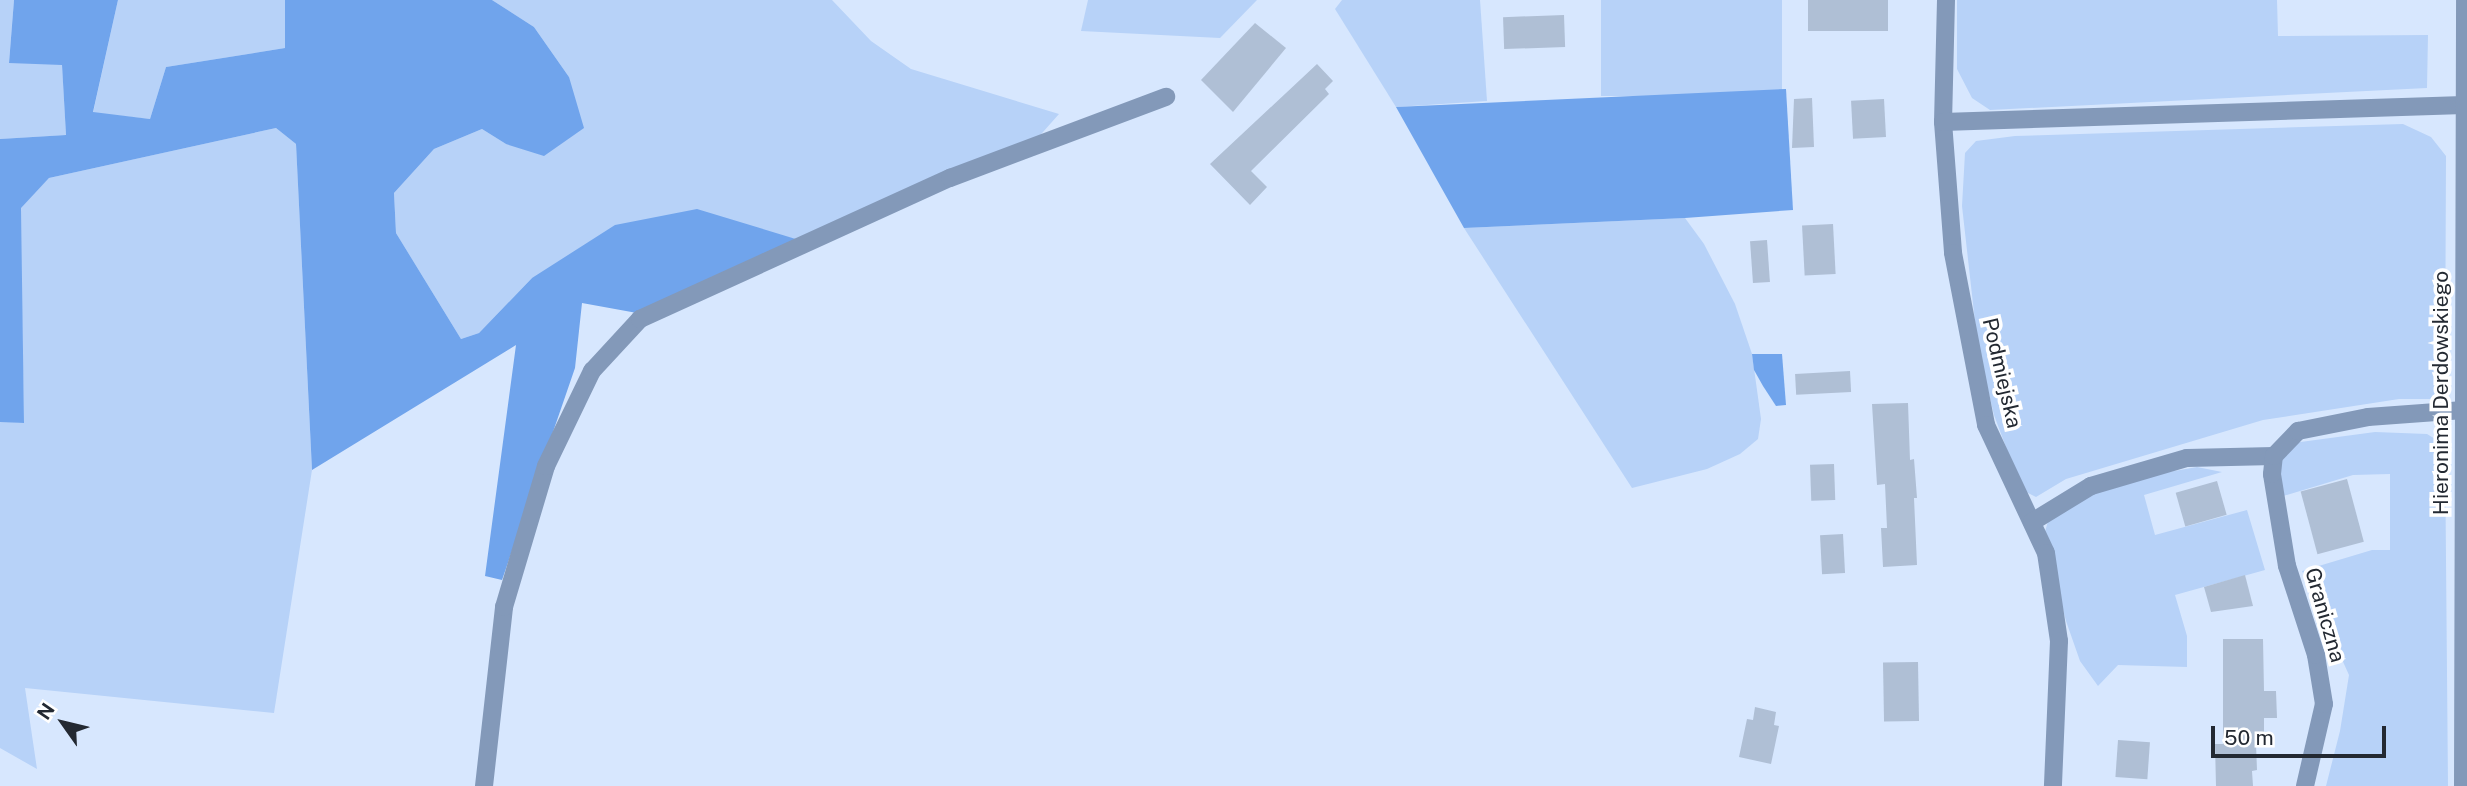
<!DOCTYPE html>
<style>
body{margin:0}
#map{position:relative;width:2467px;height:786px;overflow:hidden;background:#d7e7fe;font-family:"Public Sans",sans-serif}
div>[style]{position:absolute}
.green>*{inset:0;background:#b7d2f8;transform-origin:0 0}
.forest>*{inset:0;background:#70a4ec}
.building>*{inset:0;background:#afbfd5;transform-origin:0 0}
.minor>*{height:18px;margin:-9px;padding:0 9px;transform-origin:9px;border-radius:9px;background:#8399b9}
span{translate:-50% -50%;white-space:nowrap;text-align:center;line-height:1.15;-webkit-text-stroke:7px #fff;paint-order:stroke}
.street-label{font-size:21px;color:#232932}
.north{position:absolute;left:28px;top:688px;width:70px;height:70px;-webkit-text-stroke:5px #fff;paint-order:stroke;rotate:304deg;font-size:19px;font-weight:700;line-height:28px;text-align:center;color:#232932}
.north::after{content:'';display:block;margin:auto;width:24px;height:32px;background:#232932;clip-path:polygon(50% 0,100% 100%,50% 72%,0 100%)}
.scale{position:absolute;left:2211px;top:726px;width:175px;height:32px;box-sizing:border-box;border:4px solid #232932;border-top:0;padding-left:9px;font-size:21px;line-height:24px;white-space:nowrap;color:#232932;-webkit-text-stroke:5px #fff;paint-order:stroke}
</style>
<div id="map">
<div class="green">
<i style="clip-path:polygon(0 0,14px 0,9px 62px,62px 64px,66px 135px,0 139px)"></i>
<i style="clip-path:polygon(118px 0,285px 0,285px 48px,166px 67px,150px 119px,93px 113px)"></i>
<i style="clip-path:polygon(492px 0,832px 0,871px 41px,911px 69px,1059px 114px,1019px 159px,799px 240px,775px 234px,532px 278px,479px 333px,461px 339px,396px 233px,394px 193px,434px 149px,482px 129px,506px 144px,569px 77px,534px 27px)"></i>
<i style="clip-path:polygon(1088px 0,1257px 0,1220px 38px,1081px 31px)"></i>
<i style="clip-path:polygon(1342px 0,1480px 0,1487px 101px,1396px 107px,1335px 9px)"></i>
<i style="left:1601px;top:0;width:181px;height:96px"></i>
<i style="clip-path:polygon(1957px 0,2277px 0,2278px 36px,2428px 35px,2427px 88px,1990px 110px,1972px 98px,1957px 69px)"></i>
<i style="clip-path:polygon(2403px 124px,2431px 137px,2446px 156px,2445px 389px,2434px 399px,2399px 399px,2263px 420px,2066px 479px,2036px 497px,2022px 490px,1994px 415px,1978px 348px,1962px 206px,1965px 153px,1976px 141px,2015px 136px)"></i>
<i style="clip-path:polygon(276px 128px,296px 144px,312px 470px,274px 713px,25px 688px,37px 769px,0 748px,0 421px,24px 423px,20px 208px,49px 178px)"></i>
<i style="clip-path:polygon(1685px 218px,1704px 244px,1735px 304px,1752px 354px,1761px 419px,1758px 439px,1740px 454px,1707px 469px,1632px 488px,1464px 228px)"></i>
<i style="clip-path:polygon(2375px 432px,2427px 434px,2445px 445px,2448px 786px,2326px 786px,2340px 731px,2349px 675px,2302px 571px,2372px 550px,2390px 550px,2390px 474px,2353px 475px,2280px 497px,2278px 461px,2293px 443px)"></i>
<i style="clip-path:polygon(2197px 467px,2222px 472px,2144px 495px,2155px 535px,2247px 510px,2265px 570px,2175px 595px,2187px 636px,2187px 667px,2118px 665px,2098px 686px,2080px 661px,2066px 621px,2044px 535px,2049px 518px,2087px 494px,2163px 473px)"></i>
</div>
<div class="forest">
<i style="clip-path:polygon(14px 0,118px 0,93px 112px,150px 119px,166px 67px,285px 48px,285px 0,492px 0,534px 27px,569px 77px,584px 128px,544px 156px,506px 144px,482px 129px,434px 149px,394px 193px,396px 233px,461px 339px,479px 333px,532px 278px,615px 225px,697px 209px,799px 240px,637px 313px,582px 303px,575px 368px,502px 580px,485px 576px,516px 345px,312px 470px,296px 144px,276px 128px,49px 178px,21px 208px,24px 423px,0 422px,0 139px,66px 135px,62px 65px,9px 63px)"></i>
<i style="clip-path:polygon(1786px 89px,1793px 210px,1685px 218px,1464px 228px,1396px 107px)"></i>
<i style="clip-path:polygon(1752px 354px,1782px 354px,1786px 405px,1776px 406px,1763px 386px,1754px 370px)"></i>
</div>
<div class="building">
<i style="left:1808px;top:0;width:80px;height:31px"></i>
<i style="left:1564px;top:15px;width:32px;height:61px;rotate:88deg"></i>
<i style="clip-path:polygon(1255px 23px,1286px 48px,1233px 112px,1201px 80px)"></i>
<i style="clip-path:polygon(1317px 64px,1333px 81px,1325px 89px,1329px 94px,1251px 171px,1267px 187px,1250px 205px,1210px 164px)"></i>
<i style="clip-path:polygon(1812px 98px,1814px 147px,1792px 148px,1794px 99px)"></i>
<i style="left:1884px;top:99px;width:38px;height:33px;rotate:87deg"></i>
<i style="left:1833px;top:224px;width:50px;height:31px;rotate:87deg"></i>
<i style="left:1767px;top:240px;width:42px;height:17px;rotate:86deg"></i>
<i style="left:1850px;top:371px;width:21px;height:55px;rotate:87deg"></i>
<i style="clip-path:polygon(1908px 403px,1910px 460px,1914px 459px,1917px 498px,1914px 498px,1917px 565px,1883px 567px,1881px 528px,1887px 528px,1885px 484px,1877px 485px,1872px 404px)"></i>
<i style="left:1834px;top:464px;width:36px;height:24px;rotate:88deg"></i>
<i style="left:2347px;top:479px;width:65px;height:48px;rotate:75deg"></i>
<i style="left:2217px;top:481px;width:35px;height:43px;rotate:74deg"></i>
<i style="left:1843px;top:534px;width:39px;height:23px;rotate:87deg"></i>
<i style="clip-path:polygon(2245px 575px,2253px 606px,2211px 612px,2204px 587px)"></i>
<i style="clip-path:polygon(2223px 639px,2263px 639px,2264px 691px,2276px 691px,2277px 718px,2264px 718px,2264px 744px,2256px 744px,2257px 770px,2252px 771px,2253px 786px,2216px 786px,2215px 744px,2223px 744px)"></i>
<i style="left:1918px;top:662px;width:59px;height:35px;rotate:89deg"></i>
<i style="clip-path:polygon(1755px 707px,1776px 712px,1774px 725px,1779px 726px,1771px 764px,1739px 757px,1747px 719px,1753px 720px)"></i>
<i style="left:2118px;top:740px;width:32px;height:37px;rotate:4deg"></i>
</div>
<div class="minor">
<i style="left:1946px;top:0;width:122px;rotate:91.4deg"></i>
<i style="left:1943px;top:122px;width:131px;rotate:85.6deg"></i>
<i style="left:1953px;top:253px;width:175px;rotate:79.1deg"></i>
<i style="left:1986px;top:425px;width:141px;rotate:64.9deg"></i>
<i style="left:2046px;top:553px;width:89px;rotate:81.6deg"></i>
<i style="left:2059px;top:641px;width:145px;rotate:92.4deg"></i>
<i style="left:1943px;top:122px;width:521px;rotate:-1.87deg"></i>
<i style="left:2032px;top:522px;width:69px;rotate:-31.4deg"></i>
<i style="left:2091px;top:486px;width:100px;rotate:-16.3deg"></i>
<i style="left:2187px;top:458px;width:87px;rotate:-1.3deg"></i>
<i style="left:484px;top:786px;width:180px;rotate:-83.6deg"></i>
<i style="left:504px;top:607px;width:147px;rotate:-73.4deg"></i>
<i style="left:546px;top:466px;width:106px;rotate:-64.2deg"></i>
<i style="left:592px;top:371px;width:71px;rotate:-47.3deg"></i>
<i style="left:640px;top:319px;width:341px;rotate:-24.5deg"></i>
<i style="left:950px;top:178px;width:231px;rotate:-20.6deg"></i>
<i style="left:2305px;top:786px;width:84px;rotate:-77deg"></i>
<i style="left:2324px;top:704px;width:50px;rotate:-99.3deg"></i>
<i style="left:2316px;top:655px;width:94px;rotate:-108deg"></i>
<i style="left:2287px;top:566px;width:93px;rotate:-99.3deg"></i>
<i style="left:2272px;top:474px;width:18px;rotate:-84deg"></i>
<i style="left:2274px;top:456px;width:35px;rotate:-46deg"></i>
<i style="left:2298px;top:431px;width:71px;rotate:-11.3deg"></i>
<i style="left:2368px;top:417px;width:96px;rotate:-4.2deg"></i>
<i style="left:2463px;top:786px;width:786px;rotate:-89.85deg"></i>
</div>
<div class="street-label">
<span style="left:2002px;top:373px;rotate:77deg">Podmiejska</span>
<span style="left:2441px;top:393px;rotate:-90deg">Hieronima Derdowskiego</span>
<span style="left:2325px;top:615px;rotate:74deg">Graniczna</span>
</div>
<div class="north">N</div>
<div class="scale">50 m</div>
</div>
